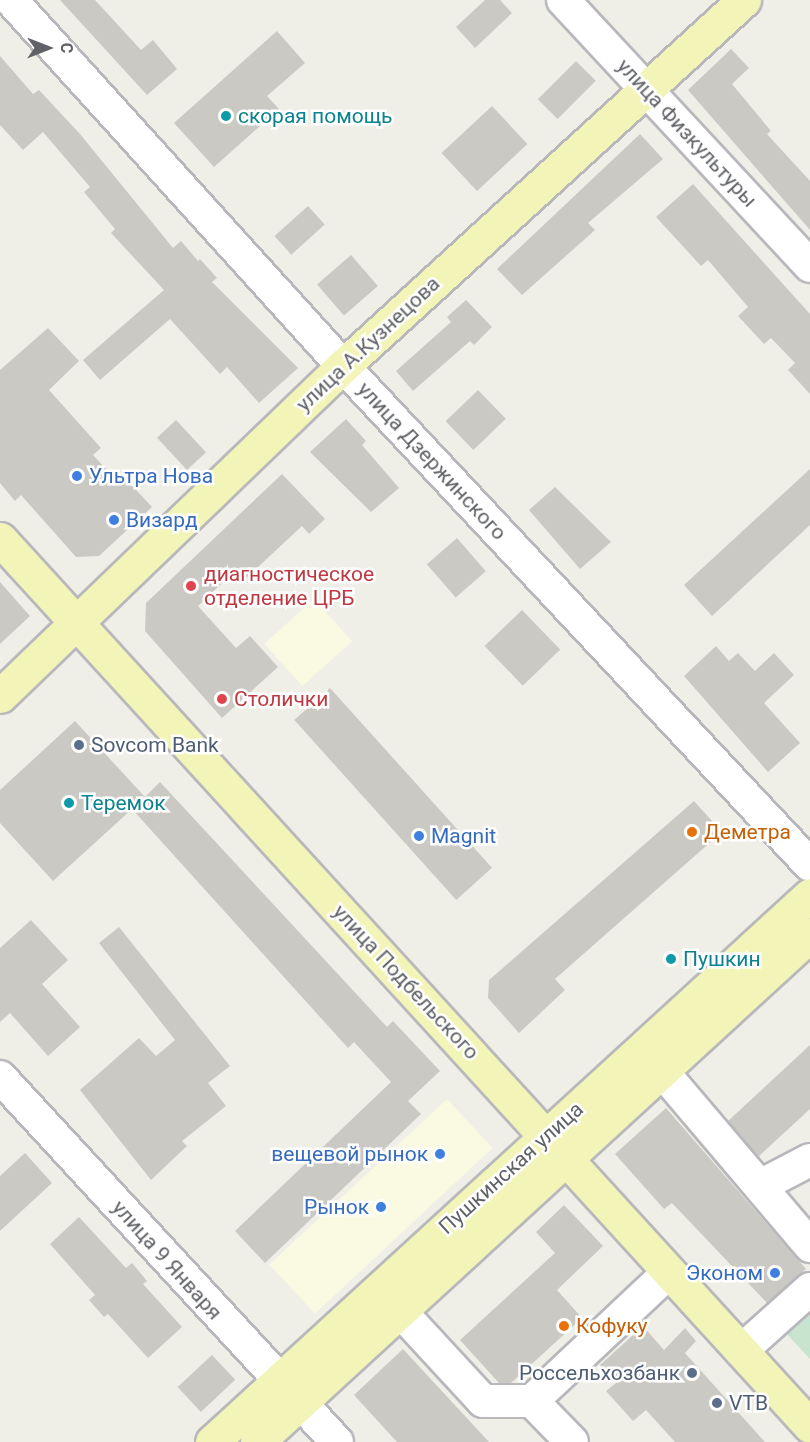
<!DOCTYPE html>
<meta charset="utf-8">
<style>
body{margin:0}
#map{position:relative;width:810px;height:1442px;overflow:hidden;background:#efefe8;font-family:Roboto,sans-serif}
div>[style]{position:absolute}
.commercial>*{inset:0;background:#faf9e2;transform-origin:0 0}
.green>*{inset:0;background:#c8e3ce}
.building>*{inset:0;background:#cbc9c4;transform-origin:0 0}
.roads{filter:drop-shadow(2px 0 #b8b8bc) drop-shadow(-2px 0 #b8b8bc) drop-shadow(0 2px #b8b8bc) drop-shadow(0 -2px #b8b8bc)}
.minor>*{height:32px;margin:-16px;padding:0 16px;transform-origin:16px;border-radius:16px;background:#fff}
.major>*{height:33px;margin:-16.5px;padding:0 16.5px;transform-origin:16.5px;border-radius:16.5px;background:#f2f5b7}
.dots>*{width:16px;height:16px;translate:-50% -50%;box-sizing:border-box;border:3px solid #fff;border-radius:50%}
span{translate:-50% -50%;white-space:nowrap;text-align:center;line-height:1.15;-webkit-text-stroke:5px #fff;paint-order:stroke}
.culture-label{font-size:21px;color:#0d838f}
.left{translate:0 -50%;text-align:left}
.street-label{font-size:21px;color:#5f6166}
.shop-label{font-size:21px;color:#366cbe}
.right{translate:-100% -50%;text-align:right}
.health-label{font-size:21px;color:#be3a42}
.service-label{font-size:21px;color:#4e5e75}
.food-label{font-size:21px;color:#c56008}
.north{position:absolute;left:18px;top:18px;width:60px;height:60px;-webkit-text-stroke:4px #fff;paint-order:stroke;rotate:90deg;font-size:16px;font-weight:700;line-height:24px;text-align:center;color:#5f6166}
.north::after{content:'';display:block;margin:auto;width:21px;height:27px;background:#5f6166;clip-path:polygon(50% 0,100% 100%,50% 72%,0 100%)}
</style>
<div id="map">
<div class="commercial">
<i style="left:314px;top:599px;width:57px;height:67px;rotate:48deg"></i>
<i style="left:447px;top:1099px;width:67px;height:243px;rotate:47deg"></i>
</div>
<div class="green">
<i style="clip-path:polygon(810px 1312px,810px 1359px,786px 1333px)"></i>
</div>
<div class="building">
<i style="clip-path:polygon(60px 0,95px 0,141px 50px,153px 40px,177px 69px,147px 95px)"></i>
<i style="clip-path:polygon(485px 0,500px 0,512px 13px,475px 48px,456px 27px)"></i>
<i style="clip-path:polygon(277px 31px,305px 63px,267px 96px,279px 109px,214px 167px,174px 123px)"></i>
<i style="clip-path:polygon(731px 49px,749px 68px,732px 84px,771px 131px,767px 134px,810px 181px,810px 230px,688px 90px)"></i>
<i style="clip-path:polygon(0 56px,33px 94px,39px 90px,80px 134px,173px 248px,181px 241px,198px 261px,200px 259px,217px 278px,212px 282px,298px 368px,259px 403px,227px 367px,220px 374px,170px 319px,100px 380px,83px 360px,164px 290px,111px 233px,115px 229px,84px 192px,90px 187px,43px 132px,23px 150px,0 125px)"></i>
<i style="left:576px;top:61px;width:28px;height:54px;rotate:45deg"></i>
<i style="left:492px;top:106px;width:52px;height:69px;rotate:47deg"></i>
<i style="clip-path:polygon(640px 134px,663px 159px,588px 223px,595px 230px,522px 295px,497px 269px)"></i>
<i style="clip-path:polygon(693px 184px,810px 314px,810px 394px,788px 370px,795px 363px,771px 338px,764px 344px,738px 316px,748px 307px,708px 260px,701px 266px,656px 217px)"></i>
<i style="left:308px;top:206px;width:25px;height:45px;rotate:48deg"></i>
<i style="left:351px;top:255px;width:41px;height:45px;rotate:49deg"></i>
<i style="clip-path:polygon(466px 300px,492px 327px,474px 345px,470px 341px,413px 391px,396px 371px,451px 322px,447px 317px)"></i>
<i style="clip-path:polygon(48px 328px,79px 361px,49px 390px,101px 448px,93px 455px,118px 482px,124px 477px,152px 507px,99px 556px,76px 557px,21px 495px,15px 501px,0 483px,0 370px)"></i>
<i style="left:478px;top:390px;width:40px;height:45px;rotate:46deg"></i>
<i style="clip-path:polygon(346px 419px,366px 441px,362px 445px,399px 488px,371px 512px,310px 452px)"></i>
<i style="left:176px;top:420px;width:44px;height:26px;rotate:47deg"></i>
<i style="clip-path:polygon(810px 469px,810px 525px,712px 616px,684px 585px)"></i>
<i style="clip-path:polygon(282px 474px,325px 519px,309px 534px,302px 526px,245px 579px,237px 569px,198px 606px,236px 648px,250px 636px,278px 667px,222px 718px,145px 631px,146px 603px)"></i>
<i style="clip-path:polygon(555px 487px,611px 542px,580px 569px,529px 510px)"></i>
<i style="left:457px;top:538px;width:44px;height:40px;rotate:49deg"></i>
<i style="clip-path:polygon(0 582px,30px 616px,0 644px)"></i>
<i style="left:522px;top:610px;width:55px;height:52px;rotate:46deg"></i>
<i style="clip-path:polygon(716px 646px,729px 661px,738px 653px,755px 671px,774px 653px,794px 675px,764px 703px,800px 743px,768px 772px,684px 676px)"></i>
<i style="left:330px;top:688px;width:242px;height:48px;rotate:48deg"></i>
<i style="clip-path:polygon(75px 721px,145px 797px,160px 782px,387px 1027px,393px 1021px,440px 1071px,408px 1101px,421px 1114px,265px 1263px,235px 1231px,391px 1082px,354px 1042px,348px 1048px,132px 809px,53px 881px,0 823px,0 790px)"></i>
<i style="clip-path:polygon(694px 801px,722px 832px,555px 979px,565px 990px,519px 1033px,488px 998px,489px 980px)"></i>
<i style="clip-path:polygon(31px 920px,68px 960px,42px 984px,80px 1027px,48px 1056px,10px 1013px,0 1022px,0 948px)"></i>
<i style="clip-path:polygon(119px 927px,230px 1066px,208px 1083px,226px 1106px,182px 1141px,187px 1146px,151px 1180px,80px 1090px,139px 1038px,156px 1056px,175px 1040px,99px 943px)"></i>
<i style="clip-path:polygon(810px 1045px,810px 1109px,758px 1157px,728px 1121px)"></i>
<i style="clip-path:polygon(666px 1108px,806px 1269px,767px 1303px,672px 1203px,664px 1209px,615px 1154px)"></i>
<i style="clip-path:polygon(25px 1153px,52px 1183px,0 1231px,0 1176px)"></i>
<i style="clip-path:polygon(564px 1205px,603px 1246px,557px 1290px,582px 1318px,511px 1383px,499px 1383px,460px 1340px,555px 1253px,536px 1232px)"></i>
<i style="clip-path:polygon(79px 1217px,126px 1268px,132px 1263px,147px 1281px,143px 1284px,182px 1327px,148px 1358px,108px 1314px,104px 1317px,89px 1300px,95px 1295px,50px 1244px)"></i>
<i style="clip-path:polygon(643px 1326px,664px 1350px,685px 1328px,696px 1341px,685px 1353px,765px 1442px,675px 1442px,646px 1410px,633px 1421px,606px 1391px,616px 1383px,600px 1365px)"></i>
<i style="clip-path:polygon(403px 1349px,489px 1442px,397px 1442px,354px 1395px)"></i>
<i style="left:212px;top:1355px;width:34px;height:47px;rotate:47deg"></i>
</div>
<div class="roads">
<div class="minor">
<i style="left:11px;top:0;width:494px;rotate:47.8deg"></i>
<i style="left:343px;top:366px;width:683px;rotate:46.9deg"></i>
<i style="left:563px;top:0;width:363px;rotate:47.1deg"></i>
<i style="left:661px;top:1070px;width:231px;rotate:49.7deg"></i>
<i style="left:0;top:1077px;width:497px;rotate:47.3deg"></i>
<i style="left:762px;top:1185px;width:54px;rotate:-27.5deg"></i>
<i style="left:400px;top:1311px;width:122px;rotate:47.3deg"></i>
<i style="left:483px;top:1401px;width:49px"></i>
<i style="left:532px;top:1401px;width:57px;rotate:45.7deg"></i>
<i style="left:741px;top:1351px;width:93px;rotate:-41.9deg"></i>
<i style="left:532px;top:1401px;width:188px;rotate:-43.3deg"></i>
</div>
<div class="major">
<i style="left:0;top:539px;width:1201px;rotate:47.6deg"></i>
<i style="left:0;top:696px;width:476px;rotate:-43.9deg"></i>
<i style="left:343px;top:366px;width:543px;rotate:-42.39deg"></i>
<i style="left:212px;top:1442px;width:810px;rotate:-42.45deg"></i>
<i style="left:257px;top:1442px;width:750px;rotate:-42.52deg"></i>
</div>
</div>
<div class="dots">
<i style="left:226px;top:116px;background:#0f9aa8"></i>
<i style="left:77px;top:476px;background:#3f7fe0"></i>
<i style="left:114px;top:520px;background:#3f7fe0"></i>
<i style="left:191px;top:586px;background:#e0444e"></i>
<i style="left:222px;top:699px;background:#e0444e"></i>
<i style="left:79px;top:745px;background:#5c6f8a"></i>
<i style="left:69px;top:803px;background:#0f9aa8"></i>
<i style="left:692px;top:832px;background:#e8710a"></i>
<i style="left:419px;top:836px;background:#3f7fe0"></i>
<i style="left:671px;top:959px;background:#0f9aa8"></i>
<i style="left:440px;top:1154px;background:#3f7fe0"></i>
<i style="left:381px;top:1207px;background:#3f7fe0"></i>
<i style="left:775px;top:1273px;background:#3f7fe0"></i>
<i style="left:564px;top:1326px;background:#e8710a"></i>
<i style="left:692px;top:1373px;background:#5c6f8a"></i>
<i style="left:717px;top:1403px;background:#5c6f8a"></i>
</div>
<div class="culture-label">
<span class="left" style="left:238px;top:116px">скорая помощь</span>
<span class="left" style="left:81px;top:803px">Теремок</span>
<span class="left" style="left:683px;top:959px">Пушкин</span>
</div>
<div class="street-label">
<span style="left:687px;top:133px;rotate:47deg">улица Физкультуры</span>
<span style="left:368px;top:344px;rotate:-43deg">улица А.Кузнецова</span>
<span style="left:432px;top:461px;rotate:47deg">улица Дзержинского</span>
<span style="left:406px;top:982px;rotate:47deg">улица Подбельского</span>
<span style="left:511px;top:1168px;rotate:-42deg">Пушкинская улица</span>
<span style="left:167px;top:1260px;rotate:48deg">улица 9 Января</span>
</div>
<div class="shop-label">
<span class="left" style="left:89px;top:476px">Ультра Нова</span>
<span class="left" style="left:126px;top:520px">Визард</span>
<span class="left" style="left:431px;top:836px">Magnit</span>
<span class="right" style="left:428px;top:1154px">вещевой рынок</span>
<span class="right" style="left:369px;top:1207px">Рынок</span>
<span class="right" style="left:763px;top:1273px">Эконом</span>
</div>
<div class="health-label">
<span class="left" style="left:204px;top:586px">диагностическое<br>отделение ЦРБ</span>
<span class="left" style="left:234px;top:699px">Столички</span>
</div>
<div class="service-label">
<span class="left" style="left:91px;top:745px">Sovcom Bank</span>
<span class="right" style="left:680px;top:1373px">Россельхозбанк</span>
<span class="left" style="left:729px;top:1403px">VTB</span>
</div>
<div class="food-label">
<span class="left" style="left:704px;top:832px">Деметра</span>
<span class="left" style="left:576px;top:1326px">Кофуку</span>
</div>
<div class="north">С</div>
</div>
